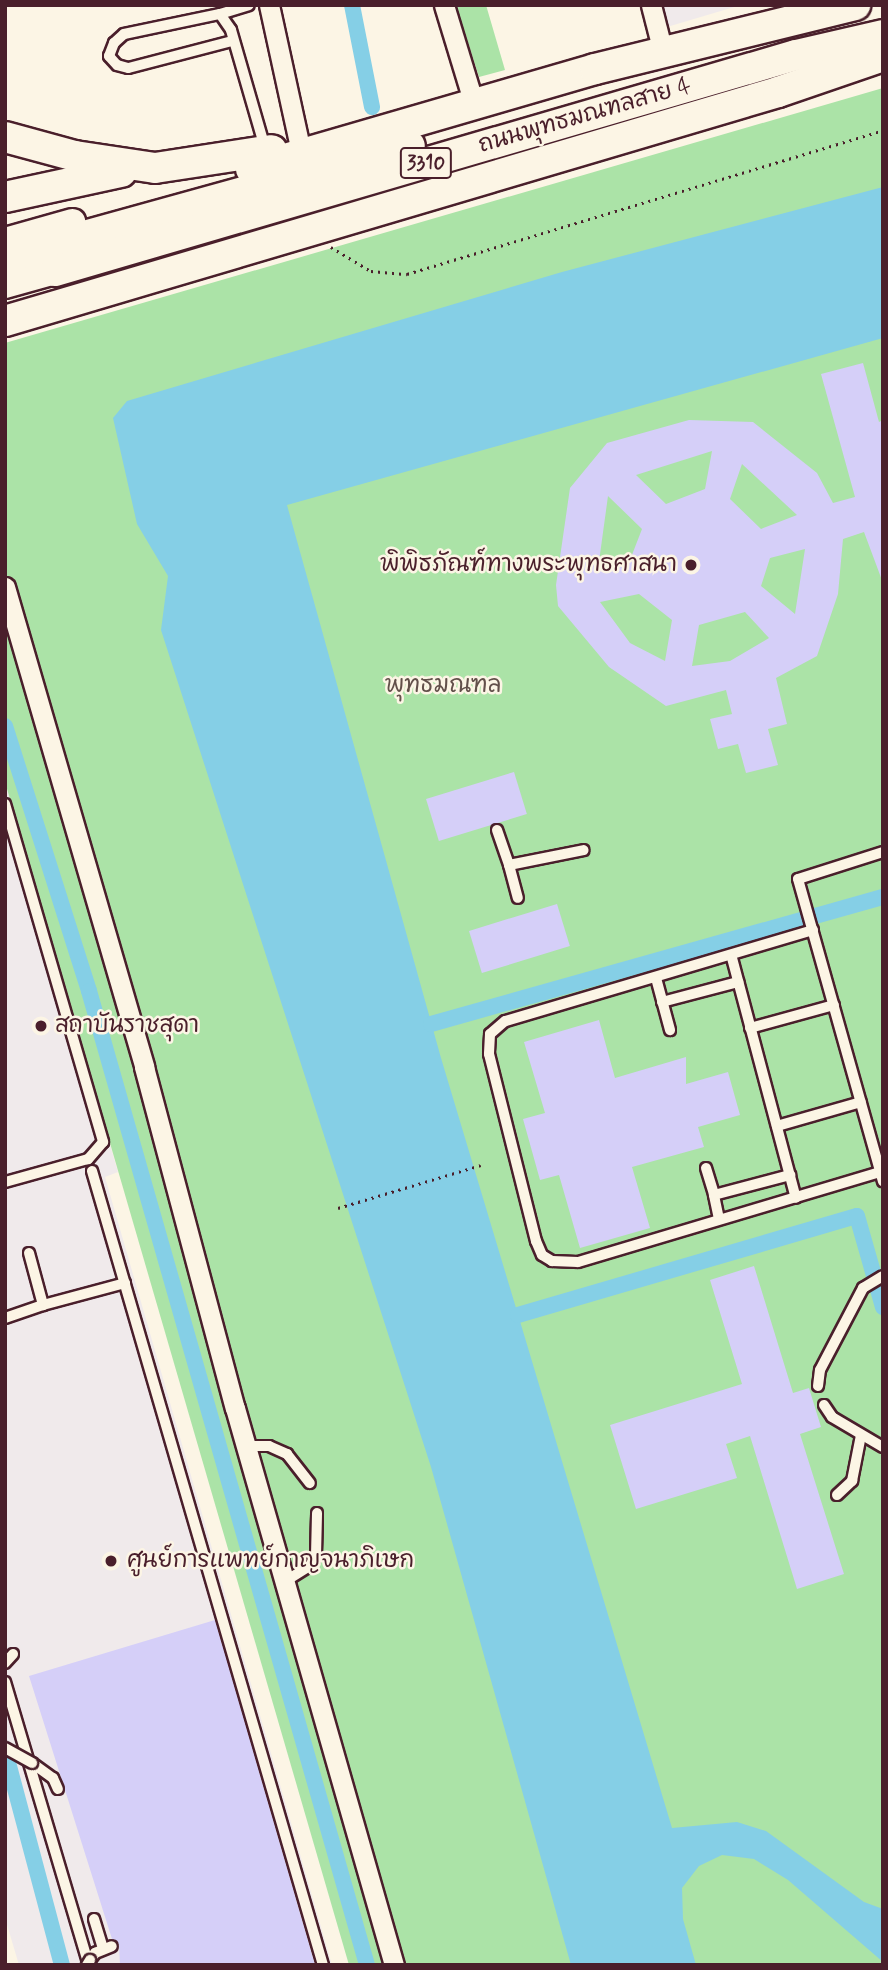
<!DOCTYPE html>
<meta charset="utf-8">
<style>
body{margin:0}
#map{position:relative;width:888px;height:1970px;overflow:hidden;background:#fcf5e5;font-family:Mynerve,"Playpen Sans Thai",sans-serif}
div>[style]{position:absolute}
.built>*{inset:0;background:#f0eaeb}
.green>*{inset:0;background:#abe3a7}
.water>*{inset:0;background:#85cfe6}
.canal>*{height:16px;margin:-8px;padding:0 8px;transform-origin:8px;border-radius:8px;background:#85cfe6}
.building>*{inset:0;background:#d5cff8;transform-origin:0 0}
.path>*{height:2.5px;margin-top:-1.25px;transform-origin:0;background:repeating-linear-gradient(90deg,#4a1f2b 0 2px,transparent 0 7px)}
.roads{filter:drop-shadow(2px 0 #4a1f2b) drop-shadow(-2px 0 #4a1f2b) drop-shadow(0 2px #4a1f2b) drop-shadow(0 -2px #4a1f2b)}
.service>*{height:10px;margin:-5px;padding:0 5px;transform-origin:5px;border-radius:5px;background:#fcf5e5}
.minor>*{height:19px;margin:-9.5px;padding:0 9.5px;transform-origin:9.5px;border-radius:9.5px;background:#fcf5e5}
.secondary>*{height:26px;margin:-13px;padding:0 13px;transform-origin:13px;border-radius:13px;background:#fcf5e5}
.primary>*{height:30px;margin:-15px;padding:0 15px;transform-origin:15px;border-radius:15px;background:#fcf5e5}
.bridges{filter:drop-shadow(2px 0 #4a1f2b) drop-shadow(-2px 0 #4a1f2b) drop-shadow(0 2px #4a1f2b) drop-shadow(0 -2px #4a1f2b)}
.service-bridge>*{height:10px;margin:-5px;padding:0 5px;transform-origin:5px;border-radius:5px;background:#fcf5e5}
.dots>*{width:19px;height:19px;translate:-50% -50%;box-sizing:border-box;border:4px solid #fcf5e5;border-radius:50%}
span{translate:-50% -50%;white-space:nowrap;text-align:center;line-height:1.15;-webkit-text-stroke:5px #fcf5e5;paint-order:stroke}
.shield-label span{padding:2px 5px;background:#fcf5e5;border:2px solid;border-radius:5px;-webkit-text-stroke-width:0}
.shield-label{font-size:21px;color:#4a1f2b;font-weight:700}
.street-label{font-size:23px;color:#4a1f2b}
.poi-label{font-size:23px;color:#4a1f2b}
.right{translate:-100% -50%;text-align:right}
.left{translate:0 -50%;text-align:left}
.park-label{font-size:23px;color:#62504a}
.frame{position:absolute;inset:0;border:7px solid #4a1f2b;pointer-events:none}
</style>
<div id="map">
<div class="built">
<i style="clip-path:polygon(661px 5px,741px 5px,667px 27px)"></i>
<i style="clip-path:polygon(5px 782px,118px 1172px,105px 1177px,332px 1965px,19px 1965px,5px 1918px)"></i>
</div>
<div class="green">
<i style="clip-path:polygon(456px 5px,486px 5px,505px 70px,479px 77px)"></i>
<i style="clip-path:polygon(883px 88px,883px 1965px,349px 1965px,5px 782px,5px 343px)"></i>
</div>
<div class="water">
<i style="clip-path:polygon(883px 187px,883px 338px,287px 505px,441px 1058px,672px 1828px,737px 1822px,766px 1831px,864px 1902px,883px 1909px,883px 1962px,788px 1880px,754px 1859px,722px 1855px,699px 1866px,682px 1888px,683px 1919px,696px 1965px,571px 1965px,431px 1467px,161px 630px,168px 576px,137px 524px,113px 418px,127px 401px,562px 272px)"></i>
</div>
<div class="canal">
<i style="left:352px;top:5px;width:104px;rotate:78.9deg"></i>
<i style="left:5px;top:726px;width:278px;rotate:72.4deg"></i>
<i style="left:89px;top:991px;width:1013px;rotate:74.07deg"></i>
<i style="left:431px;top:1024px;width:470px;rotate:-15.7deg"></i>
<i style="left:518px;top:1315px;width:353px;rotate:-16.3deg"></i>
<i style="left:857px;top:1216px;width:95px;rotate:74.1deg"></i>
<i style="left:5px;top:1751px;width:221px;rotate:75.1deg"></i>
</div>
<div class="building">
<i style="clip-path:polygon(evenodd,863px 363px,879px 422px,883px 420px,883px 583px,864px 532px,843px 539px,838px 594px,817px 656px,776px 678px,787px 724px,768px 729px,778px 765px,746px 773px,738px 744px,718px 749px,710px 719px,732px 714px,726px 690px,666px 706px,609px 667px,558px 606px,556px 585px,570px 488px,607px 443px,689px 420px,753px 422px,817px 473px,833px 503px,855px 497px,821px 374px,863px 363px,712px 451px,705px 489px,666px 504px,636px 475px,712px 451px,863px 363px,742px 464px,797px 515px,761px 529px,730px 499px,742px 464px,863px 363px,608px 496px,642px 529px,630px 560px,598px 569px,608px 496px,863px 363px,805px 549px,795px 614px,761px 586px,770px 558px,805px 549px,863px 363px,639px 594px,672px 620px,665px 661px,630px 643px,600px 602px,639px 594px,863px 363px,745px 612px,769px 638px,730px 661px,692px 666px,699px 625px,745px 612px)"></i>
<i style="left:514px;top:772px;width:44px;height:92px;rotate:73deg"></i>
<i style="left:557px;top:904px;width:44px;height:92px;rotate:73deg"></i>
<i style="clip-path:polygon(599px 1020px,615px 1078px,686px 1057px,686px 1084px,728px 1072px,740px 1115px,698px 1127px,704px 1147px,632px 1167px,650px 1228px,580px 1248px,559px 1175px,540px 1180px,523px 1119px,545px 1113px,524px 1042px)"></i>
<i style="clip-path:polygon(754px 1266px,793px 1393px,809px 1388px,821px 1427px,800px 1434px,844px 1574px,797px 1589px,750px 1436px,726px 1444px,737px 1478px,636px 1509px,610px 1425px,742px 1384px,710px 1280px)"></i>
<i style="clip-path:polygon(215px 1620px,227px 1661px,315px 1965px,120px 1965px,119px 1944px,112px 1939px,29px 1676px)"></i>
</div>
<div class="path">
<i style="left:331px;top:247px;width:47px;rotate:31deg"></i>
<i style="left:371px;top:271px;width:36px;rotate:5deg"></i>
<i style="left:407px;top:274px;width:497px;rotate:-16.8deg"></i>
<i style="left:338px;top:1208px;width:149px;rotate:-16.7deg"></i>
</div>
<div class="roads">
<div class="service">
<i style="left:220px;top:14px;width:30px;rotate:-17deg"></i>
<i style="left:232px;top:41px;width:107px;rotate:165.4deg"></i>
<i style="left:128px;top:68px;width:11px;rotate:-165deg"></i>
<i style="left:117px;top:65px;width:12px;rotate:-132deg"></i>
<i style="left:109px;top:56px;width:14px;rotate:-69deg"></i>
<i style="left:114px;top:43px;width:13px;rotate:-42deg"></i>
<i style="left:124px;top:34px;width:98px;rotate:-11.8deg"></i>
<i style="left:220px;top:14px;width:19px;rotate:55deg"></i>
<i style="left:231px;top:30px;width:123px;rotate:73.9deg"></i>
<i style="left:5px;top:804px;width:352px;rotate:73.8deg"></i>
<i style="left:103px;top:1142px;width:23px;rotate:131deg"></i>
<i style="left:88px;top:1159px;width:86px;rotate:164.5deg"></i>
<i style="left:497px;top:830px;width:37px;rotate:71deg"></i>
<i style="left:509px;top:865px;width:76px;rotate:-11.3deg"></i>
<i style="left:883px;top:852px;width:89px;rotate:162.4deg"></i>
<i style="left:798px;top:879px;width:314px;rotate:74.3deg"></i>
<i style="left:509px;top:865px;width:34px;rotate:75deg"></i>
<i style="left:813px;top:930px;width:321px;rotate:163.5deg"></i>
<i style="left:505px;top:1021px;width:20px;rotate:139deg"></i>
<i style="left:490px;top:1034px;width:20px;rotate:93deg"></i>
<i style="left:489px;top:1054px;width:193px;rotate:75.9deg"></i>
<i style="left:536px;top:1241px;width:15px;rotate:67deg"></i>
<i style="left:542px;top:1255px;width:12px;rotate:31deg"></i>
<i style="left:552px;top:1261px;width:26px;rotate:2deg"></i>
<i style="left:578px;top:1262px;width:318px;rotate:-16.6deg"></i>
<i style="left:732px;top:958px;width:248px;rotate:75.1deg"></i>
<i style="left:656px;top:978px;width:54px;rotate:74.9deg"></i>
<i style="left:662px;top:1002px;width:79px;rotate:-14.7deg"></i>
<i style="left:750px;top:1028px;width:87px;rotate:-15.3deg"></i>
<i style="left:777px;top:1126px;width:87px;rotate:-15.9deg"></i>
<i style="left:706px;top:1168px;width:28px;rotate:73deg"></i>
<i style="left:92px;top:1171px;width:827px;rotate:73.78deg"></i>
<i style="left:719px;top:1219px;width:25px;rotate:-102deg"></i>
<i style="left:714px;top:1195px;width:79px;rotate:-14.7deg"></i>
<i style="left:29px;top:1253px;width:54px;rotate:74.9deg"></i>
<i style="left:43px;top:1305px;width:85px;rotate:-15deg"></i>
<i style="left:5px;top:1318px;width:40px;rotate:-18.9deg"></i>
<i style="left:818px;top:1386px;width:16px;rotate:-83deg"></i>
<i style="left:820px;top:1370px;width:93px;rotate:-62.3deg"></i>
<i style="left:863px;top:1288px;width:23px;rotate:-31deg"></i>
<i style="left:824px;top:1405px;width:14px;rotate:56deg"></i>
<i style="left:832px;top:1417px;width:59px;rotate:30.5deg"></i>
<i style="left:245px;top:1446px;width:24px"></i>
<i style="left:269px;top:1446px;width:20px;rotate:24deg"></i>
<i style="left:287px;top:1454px;width:37px;rotate:52deg"></i>
<i style="left:837px;top:1495px;width:21px;rotate:-43deg"></i>
<i style="left:852px;top:1481px;width:47px;rotate:-78.9deg"></i>
<i style="left:284px;top:1582px;width:31px;rotate:-32deg"></i>
<i style="left:310px;top:1566px;width:13px;rotate:-61deg"></i>
<i style="left:316px;top:1555px;width:42px;rotate:-88.6deg"></i>
<i style="left:5px;top:1663px;width:12px;rotate:-48deg"></i>
<i style="left:5px;top:1682px;width:295px;rotate:73.5deg"></i>
<i style="left:32px;top:1763px;width:26px;rotate:36deg"></i>
<i style="left:53px;top:1778px;width:12px;rotate:66deg"></i>
<i style="left:94px;top:1919px;width:30px;rotate:73deg"></i>
<i style="left:90px;top:1960px;width:9px;rotate:-54deg"></i>
<i style="left:95px;top:1953px;width:18px;rotate:-22deg"></i>
</div>
<div class="minor">
<i style="left:269px;top:5px;width:141px;rotate:77.7deg"></i>
<i style="left:444px;top:5px;width:103px;rotate:73.1deg"></i>
<i style="left:651px;top:5px;width:49px;rotate:75.7deg"></i>
<i style="left:5px;top:587px;width:500px;rotate:73.8deg"></i>
<i style="left:144px;top:1067px;width:353px;rotate:75.1deg"></i>
<i style="left:235px;top:1408px;width:579px;rotate:74.07deg"></i>
</div>
<div class="secondary">
<i style="left:5px;top:241px;width:70px;rotate:-15.8deg"></i>
<i style="left:5px;top:285px;width:52px;rotate:-15.6deg"></i>
</div>
<div class="primary">
<i style="left:5px;top:137px;width:73px;rotate:15.2deg"></i>
<i style="left:75px;top:156px;width:81px;rotate:8.5deg"></i>
<i style="left:155px;top:168px;width:118px;rotate:-8.7deg"></i>
<i style="left:251px;top:169px;width:358px;rotate:-16.2deg"></i>
<i style="left:595px;top:69px;width:268px;rotate:-13.8deg"></i>
<i style="left:5px;top:197px;width:119px;rotate:-12.2deg"></i>
<i style="left:5px;top:258px;width:420px;rotate:-15.5deg"></i>
<i style="left:55px;top:271px;width:772px;rotate:-16.25deg"></i>
<i style="left:796px;top:55px;width:89px;rotate:-12.9deg"></i>
<i style="left:5px;top:321px;width:806px;rotate:-16.5deg"></i>
<i style="left:778px;top:92px;width:111px;rotate:-18.9deg"></i>
</div>
</div>
<div class="bridges">
<div class="service-bridge">
<i style="left:5px;top:1748px;width:31px;rotate:29deg"></i>
<i style="left:87px;top:1965px;width:6px;rotate:-59deg"></i>
</div>
</div>
<div class="dots">
<i style="left:691px;top:565px;background:#4a1f2b"></i>
<i style="left:41px;top:1026px;background:#4a1f2b"></i>
<i style="left:111px;top:1561px;background:#4a1f2b"></i>
</div>
<div class="shield-label">
<span style="left:426px;top:163px">3310</span>
</div>
<div class="street-label">
<span style="left:585px;top:116px;rotate:-16deg">ถนนพุทธมณฑลสาย 4</span>
</div>
<div class="poi-label">
<span class="right" style="left:677px;top:565px">พิพิธภัณฑ์ทางพระพุทธศาสนา</span>
<span class="left" style="left:55px;top:1026px">สถาบันราชสุดา</span>
<span class="left" style="left:127px;top:1561px">ศูนย์การแพทย์กาญจนาภิเษก</span>
</div>
<div class="park-label">
<span style="left:443px;top:686px">พุทธมณฑล</span>
</div>
<div class="frame"></div>
</div>
